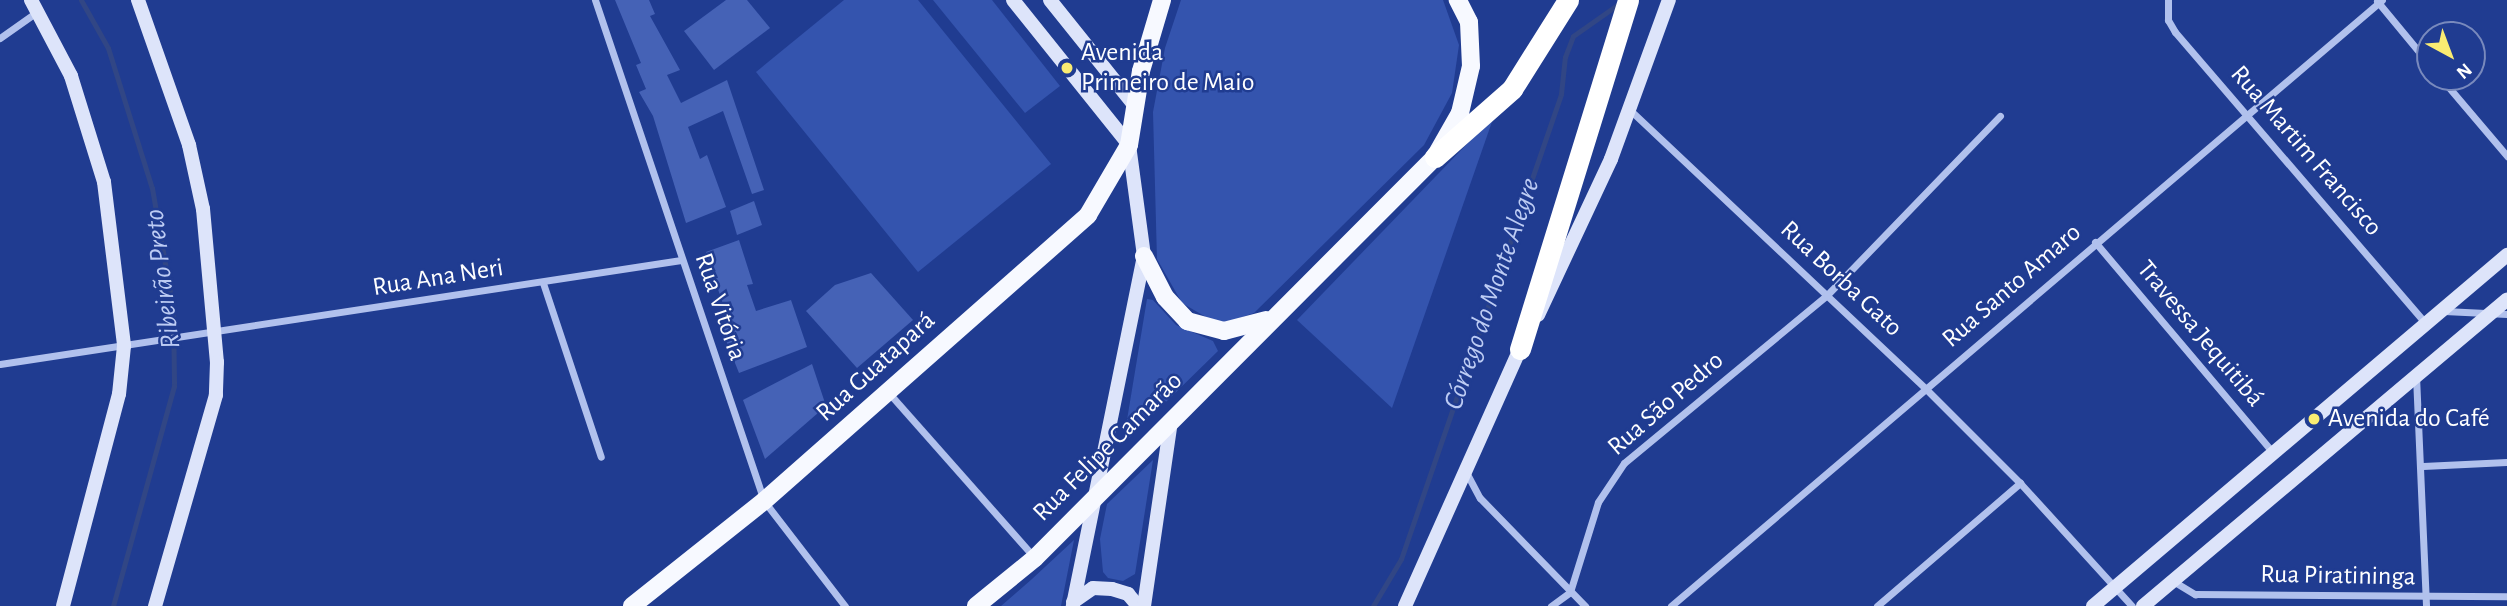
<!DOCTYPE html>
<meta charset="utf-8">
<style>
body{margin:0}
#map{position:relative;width:2507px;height:606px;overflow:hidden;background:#203c91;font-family:"Alegreya Sans",sans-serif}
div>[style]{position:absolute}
.green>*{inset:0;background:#3454ae}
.stream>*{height:5px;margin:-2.5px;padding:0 2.5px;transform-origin:2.5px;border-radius:2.5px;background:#314685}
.building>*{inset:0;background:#4562b6}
.street>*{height:7px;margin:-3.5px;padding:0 3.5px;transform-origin:3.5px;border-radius:3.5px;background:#b1c1ed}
.secondary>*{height:14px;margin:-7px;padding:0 7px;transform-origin:7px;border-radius:7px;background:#dde4fa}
.primary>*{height:18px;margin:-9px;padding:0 9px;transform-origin:9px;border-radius:9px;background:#f7f9ff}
.highway>*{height:21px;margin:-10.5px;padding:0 10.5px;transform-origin:10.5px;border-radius:10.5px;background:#fff}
.dots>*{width:19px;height:19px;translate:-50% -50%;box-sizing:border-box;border:4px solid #203c91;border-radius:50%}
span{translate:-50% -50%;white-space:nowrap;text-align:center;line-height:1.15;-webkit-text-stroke:5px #203c91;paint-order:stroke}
.poi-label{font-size:26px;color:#fff}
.left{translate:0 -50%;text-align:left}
.street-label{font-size:26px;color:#fff}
.water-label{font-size:28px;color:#bdccf4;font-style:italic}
.north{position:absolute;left:2416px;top:21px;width:70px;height:70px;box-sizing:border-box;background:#203c91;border:2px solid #798abd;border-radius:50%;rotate:139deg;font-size:19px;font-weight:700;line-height:28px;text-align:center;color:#fff}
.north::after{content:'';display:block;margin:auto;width:24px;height:32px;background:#faec72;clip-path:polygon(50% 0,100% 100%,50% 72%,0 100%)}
</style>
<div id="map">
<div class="green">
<i style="clip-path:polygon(844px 0,918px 0,1051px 164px,918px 272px,756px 72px)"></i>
<i style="clip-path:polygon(933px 0,992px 0,1060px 86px,1025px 113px)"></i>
<i style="clip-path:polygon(1181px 0,1443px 0,1459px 45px,1452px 93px,1424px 145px,1254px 313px,1225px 323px,1211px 320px,1182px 303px,1157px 259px,1153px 112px,1165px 48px)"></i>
<i style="clip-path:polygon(1494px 116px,1392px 408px,1297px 320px)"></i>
<i style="clip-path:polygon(1147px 299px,1153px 300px,1176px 325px,1213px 341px,1218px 351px,1123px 444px)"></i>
<i style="clip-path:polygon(1153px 460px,1135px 574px,1123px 581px,1108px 578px,1103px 572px,1100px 539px,1107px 504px)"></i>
<i style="clip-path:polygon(1074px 540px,1061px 606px,1001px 606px,1032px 579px)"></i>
</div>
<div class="stream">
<i style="left:81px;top:0;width:55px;rotate:60.6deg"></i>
<i style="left:108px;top:48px;width:147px;rotate:72.6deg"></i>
<i style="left:152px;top:188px;width:124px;rotate:80.2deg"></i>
<i style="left:173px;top:310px;width:76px;rotate:89.2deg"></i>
<i style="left:174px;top:386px;width:228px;rotate:105.5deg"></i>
<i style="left:1373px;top:606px;width:55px;rotate:-59.2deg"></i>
<i style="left:1401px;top:559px;width:492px;rotate:-71deg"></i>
<i style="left:1561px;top:94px;width:37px;rotate:-84deg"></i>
<i style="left:1565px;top:57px;width:22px;rotate:-69deg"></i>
<i style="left:1573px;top:36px;width:57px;rotate:-35.1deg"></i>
</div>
<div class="building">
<i style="clip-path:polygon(615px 0,649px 0,655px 14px,650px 16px,680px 70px,667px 75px,681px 103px,727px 80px,764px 190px,752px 194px,723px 111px,688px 127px,700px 159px,707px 155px,726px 207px,686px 223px,653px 116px,639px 92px,646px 89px,636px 65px,641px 63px)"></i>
<i style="clip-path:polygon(726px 0,747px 0,770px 28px,714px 70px,684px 31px)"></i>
<i style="clip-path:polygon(754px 201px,762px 225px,737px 235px,730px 211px)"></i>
<i style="clip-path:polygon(739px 240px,753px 284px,747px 285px,756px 311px,791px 300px,807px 347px,739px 373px,719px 323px,728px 320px,706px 252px)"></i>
<i style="clip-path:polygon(871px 273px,913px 320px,857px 368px,806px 311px,835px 285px)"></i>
<i style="clip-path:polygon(812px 364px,826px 406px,765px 459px,743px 400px)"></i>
</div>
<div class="street">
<i style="left:595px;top:0;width:529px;rotate:71.36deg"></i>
<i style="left:764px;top:501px;width:133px;rotate:52.4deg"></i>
<i style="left:2168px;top:0;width:20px;rotate:90deg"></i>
<i style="left:2168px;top:20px;width:14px;rotate:60deg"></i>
<i style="left:2175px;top:32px;width:385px;rotate:49.3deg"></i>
<i style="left:2377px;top:1px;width:83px;rotate:50.4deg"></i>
<i style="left:0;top:38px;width:47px;rotate:-35.4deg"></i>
<i style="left:2440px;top:77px;width:104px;rotate:49.7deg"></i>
<i style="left:1630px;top:110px;width:405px;rotate:43.3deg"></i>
<i style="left:1925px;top:388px;width:134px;rotate:45deg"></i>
<i style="left:2020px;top:483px;width:166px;rotate:47.7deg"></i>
<i style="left:2095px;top:242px;width:276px;rotate:49.8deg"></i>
<i style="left:543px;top:283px;width:183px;rotate:71.6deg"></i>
<i style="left:2444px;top:311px;width:63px;rotate:2.7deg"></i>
<i style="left:0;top:364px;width:689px;rotate:-8.68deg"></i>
<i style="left:2416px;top:376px;width:230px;rotate:87.5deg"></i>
<i style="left:888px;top:392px;width:222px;rotate:48.5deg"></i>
<i style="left:2423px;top:466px;width:84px;rotate:-2.7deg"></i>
<i style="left:1467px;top:474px;width:27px;rotate:62deg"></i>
<i style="left:1480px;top:498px;width:151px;rotate:45.8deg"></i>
<i style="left:2173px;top:581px;width:26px;rotate:31deg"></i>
<i style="left:2195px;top:594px;width:312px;rotate:0.4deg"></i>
<i style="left:1551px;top:606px;width:24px;rotate:-36deg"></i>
<i style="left:1570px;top:592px;width:94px;rotate:-72.7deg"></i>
<i style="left:1598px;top:502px;width:47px;rotate:-56.3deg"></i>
<i style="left:1624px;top:463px;width:264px;rotate:-39.6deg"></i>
<i style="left:1827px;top:295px;width:249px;rotate:-46deg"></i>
<i style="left:1671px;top:606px;width:934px;rotate:-40.44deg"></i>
<i style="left:1877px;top:606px;width:189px;rotate:-40.7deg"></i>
</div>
<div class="secondary">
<i style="left:31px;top:0;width:86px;rotate:62.2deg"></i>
<i style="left:71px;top:76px;width:111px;rotate:72.7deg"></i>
<i style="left:104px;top:182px;width:165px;rotate:83deg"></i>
<i style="left:124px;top:346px;width:48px;rotate:95.9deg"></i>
<i style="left:119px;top:394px;width:219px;rotate:104.8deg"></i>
<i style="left:138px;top:0;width:154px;rotate:70.6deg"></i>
<i style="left:189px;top:145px;width:66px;rotate:77.7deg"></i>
<i style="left:203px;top:209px;width:154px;rotate:84.8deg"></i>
<i style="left:217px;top:362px;width:33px;rotate:92deg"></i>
<i style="left:216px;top:395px;width:220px;rotate:106.1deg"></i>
<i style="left:1013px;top:0;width:186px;rotate:51.3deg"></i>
<i style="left:1129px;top:145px;width:112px;rotate:82.3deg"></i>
<i style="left:1144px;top:256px;width:357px;rotate:101.5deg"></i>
<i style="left:1050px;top:0;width:136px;rotate:51.3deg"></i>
<i style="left:1538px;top:315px;width:172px;rotate:-64.9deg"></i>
<i style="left:1611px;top:159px;width:169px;rotate:-70deg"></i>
<i style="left:1073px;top:602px;width:24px;rotate:-35deg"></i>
<i style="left:1093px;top:588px;width:19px;rotate:3deg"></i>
<i style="left:1112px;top:589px;width:17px;rotate:17deg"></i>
<i style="left:1128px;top:594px;width:16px;rotate:50deg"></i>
<i style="left:1144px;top:606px;width:188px;rotate:-81.7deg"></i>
<i style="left:1405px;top:606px;width:289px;rotate:-65.9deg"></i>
<i style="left:2093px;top:606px;width:543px;rotate:-40.29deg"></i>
<i style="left:2143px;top:606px;width:476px;rotate:-40.1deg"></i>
</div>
<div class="primary">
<i style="left:1144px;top:256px;width:46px;rotate:62.9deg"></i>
<i style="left:1165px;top:297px;width:33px;rotate:47deg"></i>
<i style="left:1187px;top:321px;width:38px;rotate:15deg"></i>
<i style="left:1224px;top:331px;width:43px;rotate:-14.7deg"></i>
<i style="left:632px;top:606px;width:169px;rotate:-38.5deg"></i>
<i style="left:764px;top:501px;width:432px;rotate:-41.4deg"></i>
<i style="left:1088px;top:215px;width:81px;rotate:-59.6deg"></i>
<i style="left:1129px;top:145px;width:75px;rotate:-80.8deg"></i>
<i style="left:1141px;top:71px;width:74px;rotate:-73.5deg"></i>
<i style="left:976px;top:606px;width:76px;rotate:-39.1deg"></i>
<i style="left:1035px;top:558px;width:566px;rotate:-45.07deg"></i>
<i style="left:1435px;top:157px;width:51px;rotate:-60.4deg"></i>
<i style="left:1460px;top:113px;width:48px;rotate:-76.8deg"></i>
<i style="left:1471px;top:66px;width:44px;rotate:-92.6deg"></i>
<i style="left:1469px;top:22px;width:25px;rotate:-117deg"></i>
</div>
<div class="highway">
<i style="left:1435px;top:157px;width:103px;rotate:-41.4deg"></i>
<i style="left:1512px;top:89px;width:105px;rotate:-57.8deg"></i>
<i style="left:1520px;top:349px;width:365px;rotate:-72.8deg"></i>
</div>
<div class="dots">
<i style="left:1067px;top:68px;background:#faec72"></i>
<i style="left:2314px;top:419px;background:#faec72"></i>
</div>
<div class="poi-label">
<span class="left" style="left:1081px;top:68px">Avenida<br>Primeiro de Maio</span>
<span class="left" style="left:2328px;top:419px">Avenida do Café</span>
</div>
<div class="street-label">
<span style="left:2306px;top:151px;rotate:49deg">Rua Martim Francisco</span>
<span style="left:438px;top:278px;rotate:-9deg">Rua Ana Neri</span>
<span style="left:1841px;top:279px;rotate:43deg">Rua Borba Gato</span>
<span style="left:2012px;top:286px;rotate:-41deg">Rua Santo Amaro</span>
<span style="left:720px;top:307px;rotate:71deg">Rua Vitória</span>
<span style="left:2200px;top:334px;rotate:50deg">Travessa Jequitibá</span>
<span style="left:876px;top:367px;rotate:-42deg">Rua Guatapará</span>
<span style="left:1666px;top:404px;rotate:-41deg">Rua São Pedro</span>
<span style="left:1108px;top:447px;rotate:-45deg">Rua Felipe Camarão</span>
<span style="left:2338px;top:576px;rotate:1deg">Rua Piratininga</span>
</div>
<div class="water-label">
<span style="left:163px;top:279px;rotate:-97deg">Ribeirão Preto</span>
<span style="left:1492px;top:294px;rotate:-71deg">Córrego do Monte Alegre</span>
</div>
<div class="north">N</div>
</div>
